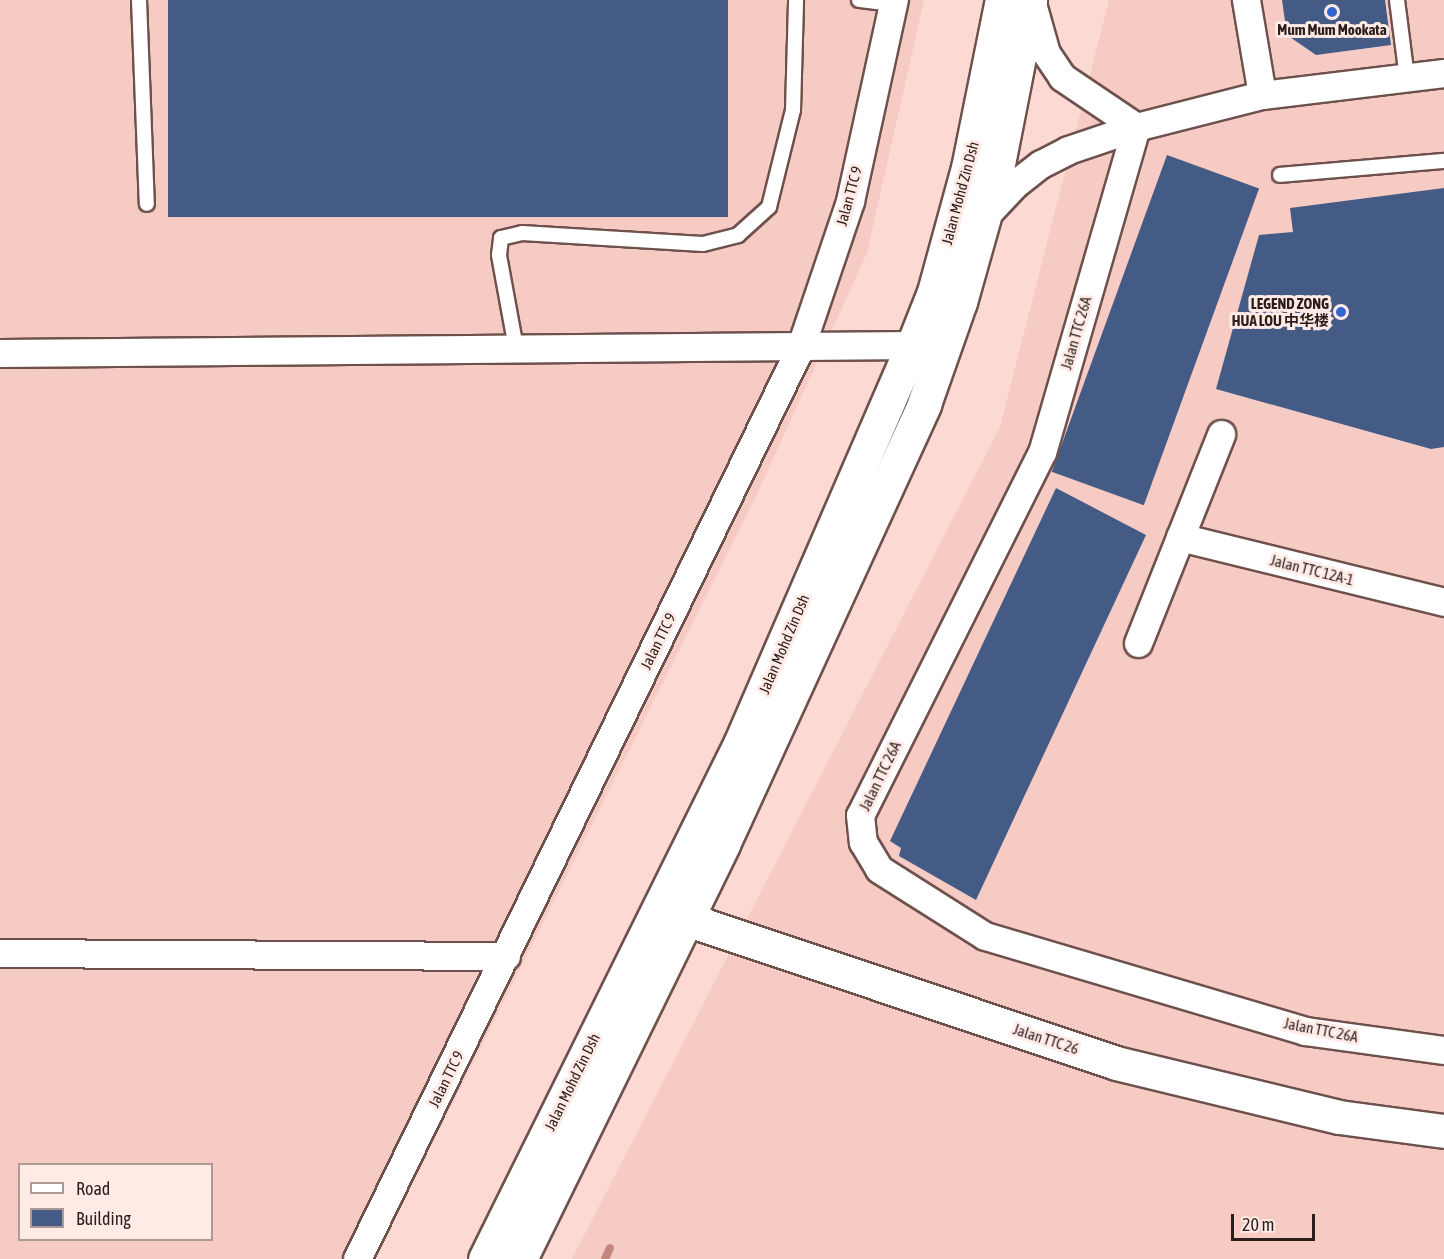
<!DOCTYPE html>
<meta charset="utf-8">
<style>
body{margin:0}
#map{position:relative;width:1444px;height:1259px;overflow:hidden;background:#fcd9d3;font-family:"Asap Condensed","Noto Sans SC",sans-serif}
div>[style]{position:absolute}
.built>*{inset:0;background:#f6cbc4}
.stream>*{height:8px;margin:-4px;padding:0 4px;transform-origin:4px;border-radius:4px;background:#c3877d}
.building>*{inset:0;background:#445b86;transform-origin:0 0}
.roads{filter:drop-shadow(2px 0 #6e514c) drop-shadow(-2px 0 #6e514c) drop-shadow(0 2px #6e514c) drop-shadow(0 -2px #6e514c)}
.service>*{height:14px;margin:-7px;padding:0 7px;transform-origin:7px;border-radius:7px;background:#fff}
.minor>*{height:27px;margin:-13.5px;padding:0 13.5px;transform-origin:13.5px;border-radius:13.5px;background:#fff}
.tertiary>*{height:33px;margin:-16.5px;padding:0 16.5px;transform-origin:16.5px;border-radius:16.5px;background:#fff}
.secondary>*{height:33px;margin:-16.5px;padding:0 16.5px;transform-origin:16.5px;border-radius:16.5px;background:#fff}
.dots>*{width:16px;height:16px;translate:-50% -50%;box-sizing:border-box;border:3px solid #ffeae6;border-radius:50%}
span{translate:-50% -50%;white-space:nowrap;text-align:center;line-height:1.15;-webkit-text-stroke:6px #ffeae6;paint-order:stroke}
.poi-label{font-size:15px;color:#2b1f1c;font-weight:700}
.right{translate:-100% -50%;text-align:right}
.street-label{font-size:15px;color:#2b1f1c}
.legend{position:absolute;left:18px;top:1163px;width:195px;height:78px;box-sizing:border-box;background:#ffeae6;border:2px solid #aa9995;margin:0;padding:8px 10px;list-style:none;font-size:18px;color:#2b1f1c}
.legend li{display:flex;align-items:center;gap:12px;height:30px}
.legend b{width:30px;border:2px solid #aa9995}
.scale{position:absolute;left:1231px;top:1214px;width:84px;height:27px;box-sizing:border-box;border:3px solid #2b1f1c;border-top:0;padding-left:8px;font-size:18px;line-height:21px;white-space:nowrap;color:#2b1f1c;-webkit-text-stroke:4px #ffeae6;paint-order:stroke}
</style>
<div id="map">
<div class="built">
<i style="clip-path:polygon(evenodd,0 0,924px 0,867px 253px,757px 494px,375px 1259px,0 1259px,0 0,20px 1164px,212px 1164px,212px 1240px,20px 1240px,20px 1164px)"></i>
<i style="clip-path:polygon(1109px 0,1444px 0,1444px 1259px,572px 1259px,1000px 427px)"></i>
</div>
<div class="stream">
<i style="left:605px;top:1259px;width:12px;rotate:-66deg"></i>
</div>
<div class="building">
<i style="left:168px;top:0;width:560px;height:217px"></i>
<i style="clip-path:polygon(1282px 0,1385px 0,1391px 45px,1316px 55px,1287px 35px)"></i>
<i style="left:1167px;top:155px;width:98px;height:337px;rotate:20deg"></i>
<i style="clip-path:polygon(1444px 188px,1444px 447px,1431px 449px,1216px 389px,1259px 235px,1293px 232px,1290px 208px)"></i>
<i style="clip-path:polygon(1056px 488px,1146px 535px,976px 900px,899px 856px,901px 848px,890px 841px)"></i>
</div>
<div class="roads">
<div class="service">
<i style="left:139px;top:0;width:204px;rotate:87.8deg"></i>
<i style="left:859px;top:0;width:35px;rotate:7deg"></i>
<i style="left:1397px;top:0;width:79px;rotate:82.7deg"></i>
<i style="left:1280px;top:175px;width:165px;rotate:-4.9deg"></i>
<i style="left:516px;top:348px;width:95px;rotate:-100.4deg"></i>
<i style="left:499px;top:255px;width:17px;rotate:-83deg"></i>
<i style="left:501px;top:238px;width:22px;rotate:-13deg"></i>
<i style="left:522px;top:233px;width:181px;rotate:3.5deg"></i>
<i style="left:703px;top:244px;width:36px;rotate:-14deg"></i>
<i style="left:738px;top:235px;width:42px;rotate:-42.1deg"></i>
<i style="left:769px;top:207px;width:100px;rotate:-76.1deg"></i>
<i style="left:793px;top:110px;width:110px;rotate:-88.4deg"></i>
</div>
<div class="minor">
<i style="left:1031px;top:0;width:55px;rotate:74.2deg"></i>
<i style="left:1046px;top:53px;width:29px;rotate:56deg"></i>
<i style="left:1062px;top:77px;width:89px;rotate:34deg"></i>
<i style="left:1246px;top:0;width:96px;rotate:80.4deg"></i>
<i style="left:1136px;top:127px;width:338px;rotate:106.1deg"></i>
<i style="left:1042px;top:452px;width:406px;rotate:116.6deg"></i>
<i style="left:860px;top:815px;width:27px;rotate:84deg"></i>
<i style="left:863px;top:842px;width:31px;rotate:59deg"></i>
<i style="left:879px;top:869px;width:125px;rotate:32.3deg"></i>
<i style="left:985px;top:936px;width:334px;rotate:16.5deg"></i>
<i style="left:1305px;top:1031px;width:140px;rotate:7.8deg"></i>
<i style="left:984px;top:217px;width:45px;rotate:-46.8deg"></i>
<i style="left:1015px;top:184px;width:33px;rotate:-38deg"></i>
<i style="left:1041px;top:164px;width:30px;rotate:-27deg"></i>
<i style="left:1068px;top:150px;width:72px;rotate:-18.7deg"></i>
<i style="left:1136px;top:127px;width:130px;rotate:-14.3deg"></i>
<i style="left:1262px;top:95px;width:183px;rotate:-6.9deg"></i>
<i style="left:0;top:353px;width:913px;rotate:-0.5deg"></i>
<i style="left:913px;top:345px;width:19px;rotate:16deg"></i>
<i style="left:1180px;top:537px;width:272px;rotate:13.8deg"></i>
<i style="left:1138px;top:643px;width:225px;rotate:-68.3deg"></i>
<i style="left:0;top:953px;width:506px;rotate:0.34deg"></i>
<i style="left:357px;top:1259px;width:1015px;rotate:-64.07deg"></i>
<i style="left:801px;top:346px;width:153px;rotate:-71.3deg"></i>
<i style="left:850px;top:201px;width:206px;rotate:-77.7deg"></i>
</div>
<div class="tertiary">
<i style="left:659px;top:910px;width:482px;rotate:18.5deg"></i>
<i style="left:1116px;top:1063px;width:229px;rotate:13.6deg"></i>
<i style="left:1339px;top:1117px;width:106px;rotate:7.6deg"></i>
</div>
<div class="secondary">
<i style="left:485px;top:1259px;width:575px;rotate:-63.66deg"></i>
<i style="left:740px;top:744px;width:435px;rotate:-66.6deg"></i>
<i style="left:913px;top:345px;width:57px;rotate:-68.4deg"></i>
<i style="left:934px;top:292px;width:129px;rotate:-74.7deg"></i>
<i style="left:968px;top:168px;width:171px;rotate:-78.6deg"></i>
<i style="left:520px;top:1259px;width:462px;rotate:-63.9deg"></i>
<i style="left:723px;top:844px;width:484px;rotate:-65.4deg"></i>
<i style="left:924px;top:404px;width:108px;rotate:-70.6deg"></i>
<i style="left:960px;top:302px;width:133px;rotate:-74.3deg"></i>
<i style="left:996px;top:174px;width:177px;rotate:-78.9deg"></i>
</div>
</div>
<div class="dots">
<i style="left:1332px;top:12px;background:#3065d4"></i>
<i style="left:1341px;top:312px;background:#3065d4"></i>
</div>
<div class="poi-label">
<span style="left:1332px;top:30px">Mum Mum Mookata</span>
<span class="right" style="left:1329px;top:312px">LEGEND ZONG<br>HUA LOU 中华楼</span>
</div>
<div class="street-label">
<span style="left:960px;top:193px;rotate:-75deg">Jalan Mohd Zin Dsh</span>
<span style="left:849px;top:196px;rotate:-75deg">Jalan TTC 9</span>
<span style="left:1076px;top:333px;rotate:-74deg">Jalan TTC 26A</span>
<span style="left:1312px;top:570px;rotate:14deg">Jalan TTC 12A-1</span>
<span style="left:658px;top:641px;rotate:-64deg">Jalan TTC 9</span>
<span style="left:784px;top:644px;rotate:-67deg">Jalan Mohd Zin Dsh</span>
<span style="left:880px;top:776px;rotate:-64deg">Jalan TTC 26A</span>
<span style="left:1321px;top:1030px;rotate:11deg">Jalan TTC 26A</span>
<span style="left:1046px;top:1039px;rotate:18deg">Jalan TTC 26</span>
<span style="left:446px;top:1079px;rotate:-64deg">Jalan TTC 9</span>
<span style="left:572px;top:1082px;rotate:-64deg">Jalan Mohd Zin Dsh</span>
</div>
<ul class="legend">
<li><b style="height:8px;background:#fff"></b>Road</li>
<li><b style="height:16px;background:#445b86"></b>Building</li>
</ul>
<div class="scale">20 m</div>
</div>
